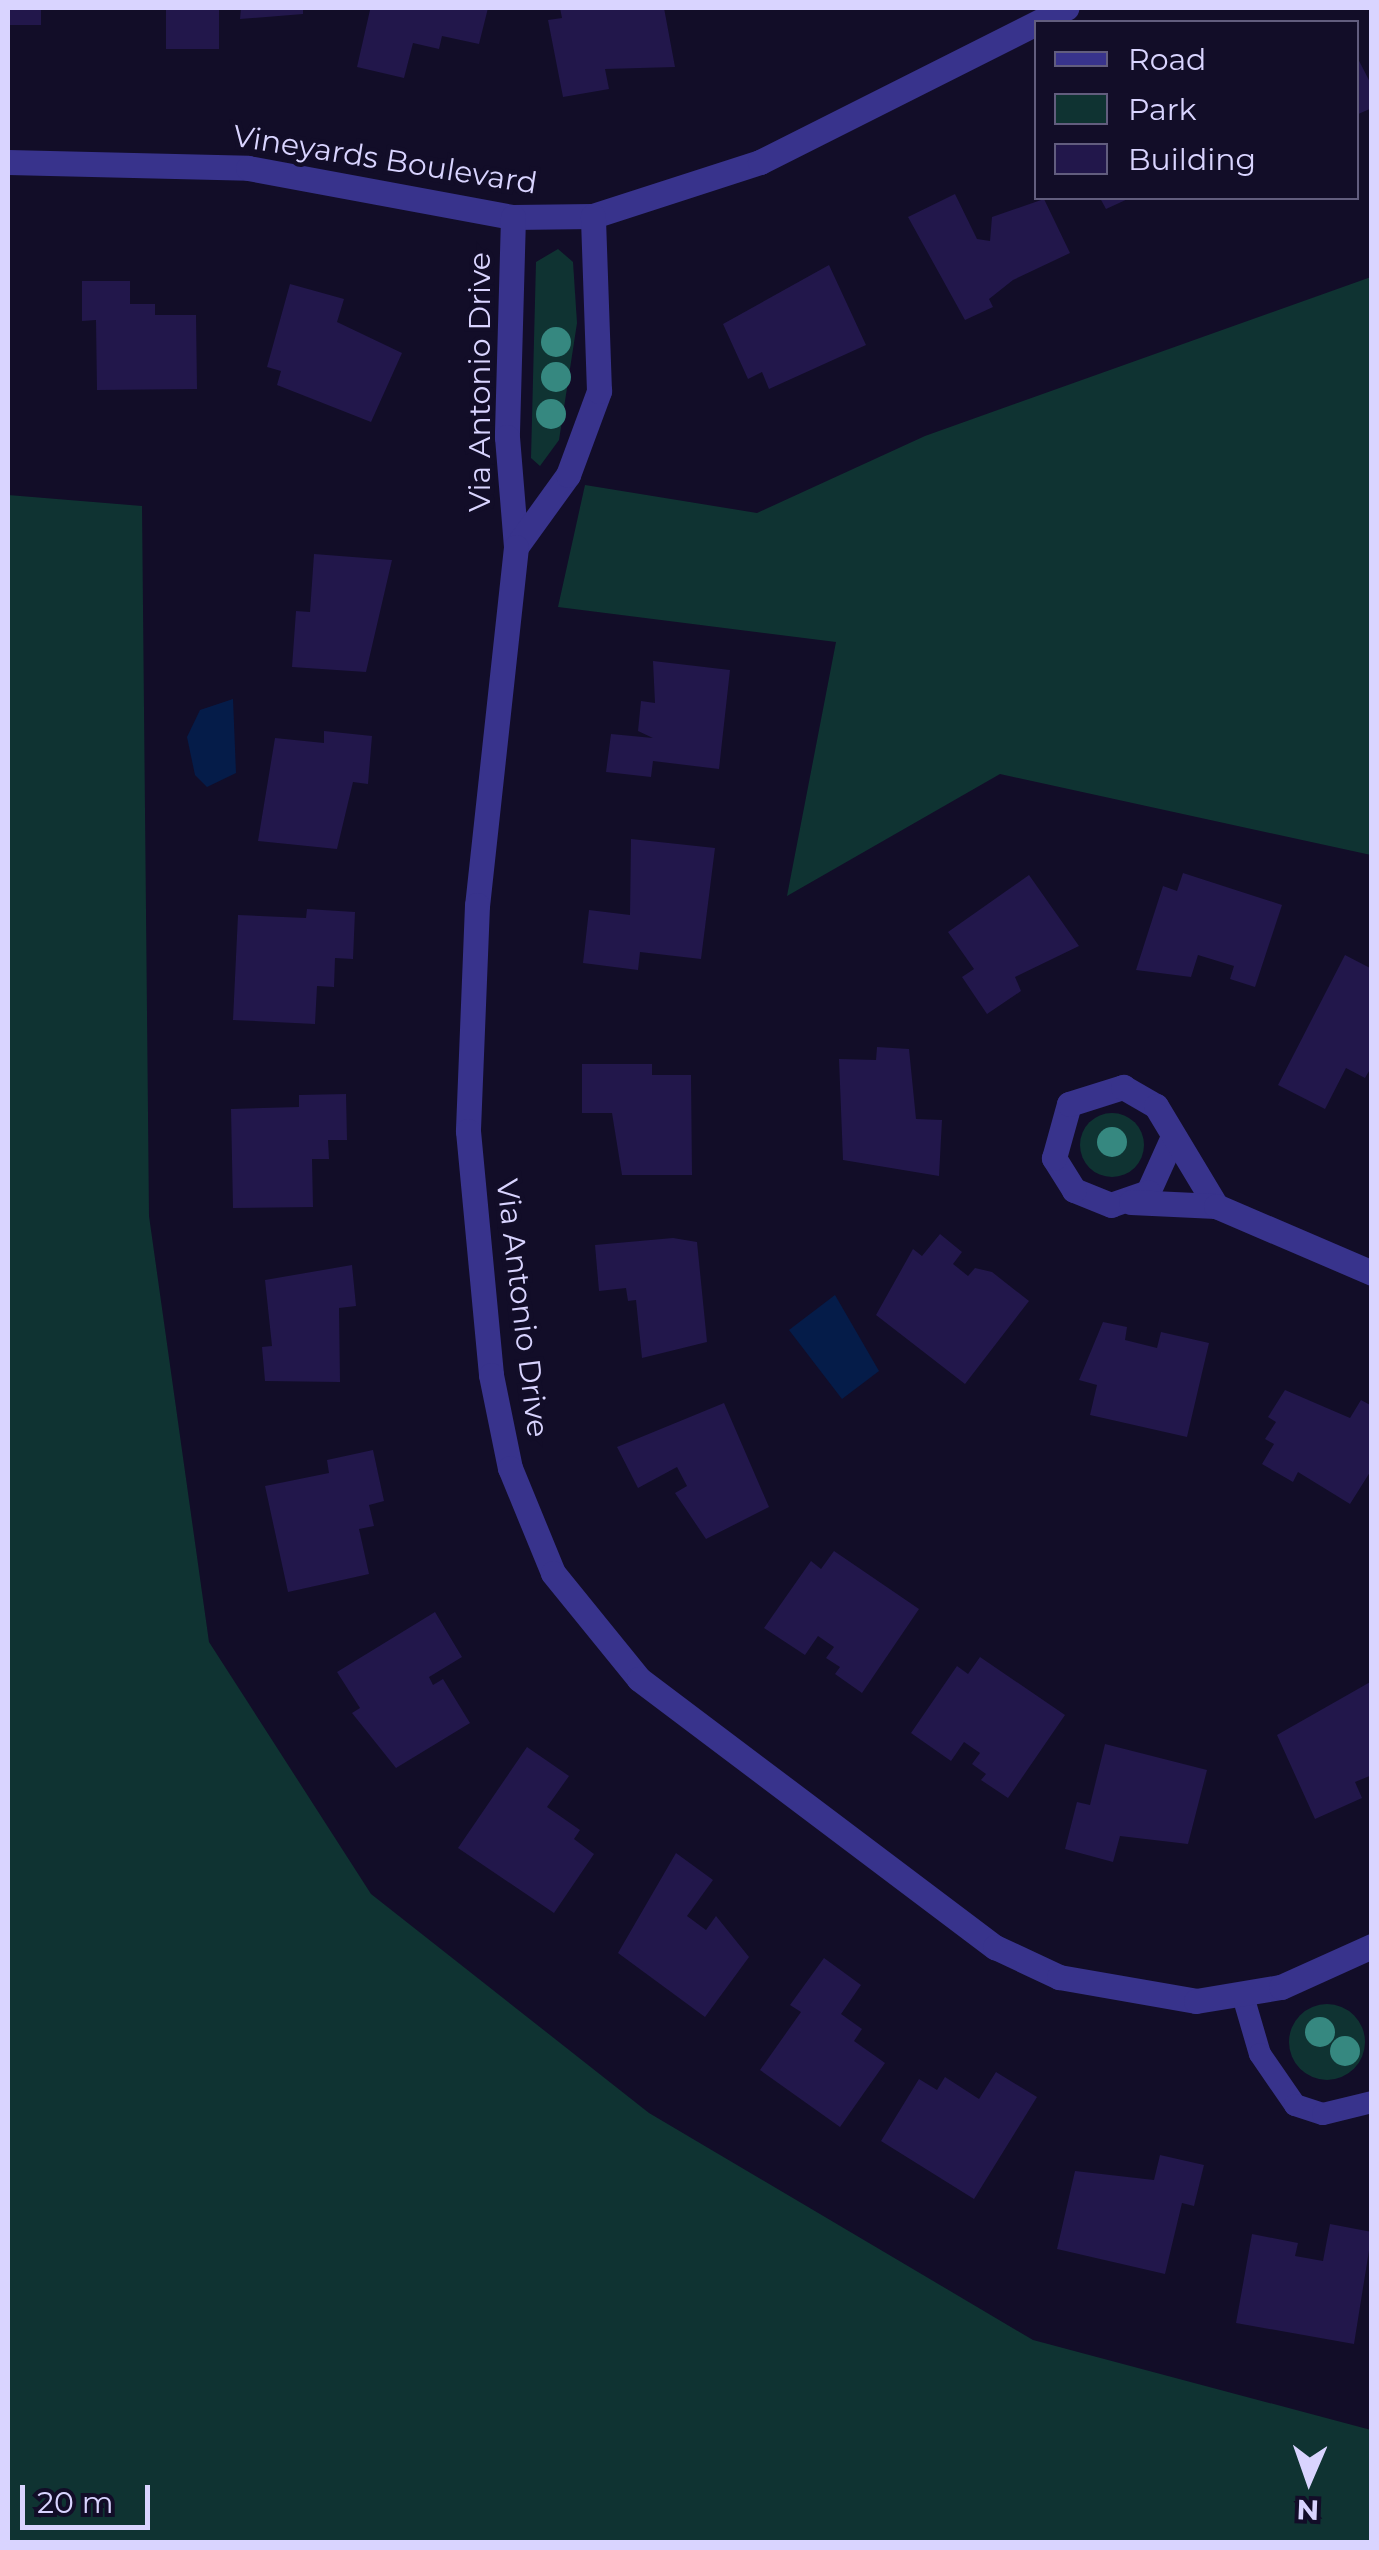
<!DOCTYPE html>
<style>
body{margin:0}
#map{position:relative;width:1379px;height:2550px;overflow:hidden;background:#120d28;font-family:Montserrat,sans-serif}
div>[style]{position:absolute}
.green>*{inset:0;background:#0f3332}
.round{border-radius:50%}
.water>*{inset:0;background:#051c49}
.building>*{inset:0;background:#22174b;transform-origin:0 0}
.service>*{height:22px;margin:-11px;padding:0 11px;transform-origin:11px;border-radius:11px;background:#38338c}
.minor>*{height:25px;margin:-12.5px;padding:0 12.5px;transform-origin:12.5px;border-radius:12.5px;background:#38338c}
.trees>*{width:30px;height:30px;margin:-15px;border-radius:50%;background:#368880}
span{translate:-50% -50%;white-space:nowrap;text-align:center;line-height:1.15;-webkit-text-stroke:9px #120d28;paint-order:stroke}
.street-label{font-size:30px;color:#d9d4ff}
.frame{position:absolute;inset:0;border:10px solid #d9d4ff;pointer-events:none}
.legend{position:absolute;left:1034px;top:20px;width:325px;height:180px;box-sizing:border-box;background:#120d28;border:2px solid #625d7e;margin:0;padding:12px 18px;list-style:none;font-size:30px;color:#d9d4ff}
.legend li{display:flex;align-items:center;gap:20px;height:50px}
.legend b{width:50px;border:2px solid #625d7e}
.north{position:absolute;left:1259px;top:2430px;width:100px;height:100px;-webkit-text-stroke:8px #120d28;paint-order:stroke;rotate:182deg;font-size:28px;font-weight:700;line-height:40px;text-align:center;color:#d9d4ff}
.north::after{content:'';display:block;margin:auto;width:35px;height:45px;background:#d9d4ff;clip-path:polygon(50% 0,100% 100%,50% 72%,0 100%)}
.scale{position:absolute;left:20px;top:2485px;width:130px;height:45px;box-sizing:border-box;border:5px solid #d9d4ff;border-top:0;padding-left:12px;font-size:30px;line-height:35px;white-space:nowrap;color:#d9d4ff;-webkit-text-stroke:8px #120d28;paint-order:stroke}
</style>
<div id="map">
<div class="green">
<i style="clip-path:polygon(558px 249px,573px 262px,577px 323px,559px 440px,540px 466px,531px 458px,536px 262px)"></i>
<i style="clip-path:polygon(1371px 277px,1371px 855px,1000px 774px,787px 896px,836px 642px,558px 607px,585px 485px,757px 513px,925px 436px)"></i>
<i style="clip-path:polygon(8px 495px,142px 506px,149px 1216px,209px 1642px,371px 1894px,649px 2113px,1033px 2340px,1371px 2430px,1371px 2542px,8px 2542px)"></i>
<i class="round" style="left:1080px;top:1113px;width:64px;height:64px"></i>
<i class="round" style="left:1289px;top:2004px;width:76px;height:76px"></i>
</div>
<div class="water">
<i style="clip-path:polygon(233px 699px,236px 773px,207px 787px,195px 775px,187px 737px,200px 710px)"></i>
<i style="clip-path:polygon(835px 1295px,879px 1371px,842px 1399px,789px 1330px)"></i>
</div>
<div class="building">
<i style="left:8px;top:8px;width:33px;height:17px"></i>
<i style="left:166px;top:8px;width:53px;height:41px"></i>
<i style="clip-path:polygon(241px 8px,303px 8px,303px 14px,240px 19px)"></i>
<i style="clip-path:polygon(384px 8px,488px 8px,479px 44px,442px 36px,439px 49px,413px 43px,404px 78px,357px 67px,370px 10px)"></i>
<i style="clip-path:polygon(560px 8px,664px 8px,675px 67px,605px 69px,609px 89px,563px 97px,548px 20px,562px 18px)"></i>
<i style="clip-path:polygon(1356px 55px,1372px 86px,1372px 108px,1356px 115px)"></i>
<i style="clip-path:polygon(955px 194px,977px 239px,990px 241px,992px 217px,1044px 199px,1070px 253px,1013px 280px,989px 299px,993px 307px,965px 320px,908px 217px)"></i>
<i style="clip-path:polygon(1100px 198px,1130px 198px,1106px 209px)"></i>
<i style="clip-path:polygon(829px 265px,866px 345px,769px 389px,762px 372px,748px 379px,723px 324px)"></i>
<i style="clip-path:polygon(82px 281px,130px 281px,130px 304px,155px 304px,155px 315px,196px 315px,197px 389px,97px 390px,96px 320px,82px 321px)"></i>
<i style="clip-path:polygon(290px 284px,344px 299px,337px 322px,402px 353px,371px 422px,277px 385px,281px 371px,267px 367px)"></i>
<i style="clip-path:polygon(314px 554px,392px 560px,366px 672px,292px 667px,296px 611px,310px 612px)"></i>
<i style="clip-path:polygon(653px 661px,730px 670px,719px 769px,653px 761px,651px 777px,606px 772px,611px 734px,653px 738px,638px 731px,641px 701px,655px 703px)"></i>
<i style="clip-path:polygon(324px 731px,372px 736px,368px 784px,353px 782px,337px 849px,258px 841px,275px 738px,324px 743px)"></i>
<i style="clip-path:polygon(631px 839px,715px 848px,701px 959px,640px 952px,638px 970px,583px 963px,589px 910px,630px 915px)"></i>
<i style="clip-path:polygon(1183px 873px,1282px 905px,1255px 987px,1230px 979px,1234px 966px,1198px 955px,1191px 977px,1136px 970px,1163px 886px,1177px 891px)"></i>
<i style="clip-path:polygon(1029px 875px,1079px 946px,1015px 977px,1021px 991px,987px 1014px,962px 977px,974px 969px,948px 932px)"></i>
<i style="clip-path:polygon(307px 909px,355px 912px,353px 959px,335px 958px,334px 987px,317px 986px,315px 1024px,233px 1020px,238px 915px,306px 918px)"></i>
<i style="clip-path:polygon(1345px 955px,1372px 969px,1372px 1066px,1365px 1078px,1346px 1068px,1325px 1109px,1278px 1085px)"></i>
<i style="clip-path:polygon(877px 1047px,909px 1049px,916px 1119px,942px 1120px,939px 1176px,843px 1160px,839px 1059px,876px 1060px)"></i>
<i style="clip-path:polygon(582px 1064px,652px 1064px,652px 1075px,691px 1075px,692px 1175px,622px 1175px,612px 1113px,582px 1113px)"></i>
<i style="clip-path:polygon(346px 1094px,347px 1140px,328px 1140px,329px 1159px,312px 1159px,313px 1207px,233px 1208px,231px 1109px,299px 1107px,299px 1095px)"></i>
<i style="clip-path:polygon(940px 1234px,962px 1252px,953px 1264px,968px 1276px,975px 1268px,992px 1272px,1029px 1301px,965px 1384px,876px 1315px,913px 1249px,922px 1256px)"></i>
<i style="clip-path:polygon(673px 1238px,697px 1242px,707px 1342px,642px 1358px,636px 1300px,628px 1301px,626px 1288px,599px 1291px,595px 1245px)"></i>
<i style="clip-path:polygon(352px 1265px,356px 1306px,339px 1308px,340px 1382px,265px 1381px,262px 1347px,272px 1346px,265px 1280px)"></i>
<i style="clip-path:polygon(1103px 1322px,1127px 1327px,1125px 1340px,1157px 1348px,1161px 1332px,1209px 1343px,1187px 1437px,1090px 1415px,1097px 1385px,1079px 1380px)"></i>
<i style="clip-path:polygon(1285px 1390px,1350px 1418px,1361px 1400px,1372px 1406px,1372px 1469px,1350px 1504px,1298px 1472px,1293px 1482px,1262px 1464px,1274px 1444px,1265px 1439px,1276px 1422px,1268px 1417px)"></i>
<i style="clip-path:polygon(724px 1403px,769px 1507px,706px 1539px,675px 1493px,687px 1486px,677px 1467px,638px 1488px,617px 1447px)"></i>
<i style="clip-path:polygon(373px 1450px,384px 1501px,369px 1505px,374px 1526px,359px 1529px,369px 1574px,288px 1592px,265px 1486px,329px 1473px,327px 1460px)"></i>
<i style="clip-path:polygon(834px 1551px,919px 1609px,862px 1693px,835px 1674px,840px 1667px,826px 1658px,834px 1647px,818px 1636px,805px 1655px,764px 1628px,811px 1561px,821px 1569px)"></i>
<i style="clip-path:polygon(435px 1612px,462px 1657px,429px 1677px,433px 1685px,443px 1679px,470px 1723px,396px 1768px,352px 1713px,360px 1708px,337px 1672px)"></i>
<i style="clip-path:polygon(980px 1657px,1065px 1715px,1008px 1798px,981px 1780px,986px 1774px,972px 1764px,980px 1753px,964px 1742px,951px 1761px,911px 1733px,957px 1666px,968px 1674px)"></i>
<i style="clip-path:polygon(1372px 1681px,1372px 1775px,1355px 1782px,1362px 1798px,1315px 1819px,1277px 1735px)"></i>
<i style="clip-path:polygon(1105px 1744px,1207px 1770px,1188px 1844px,1120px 1836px,1113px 1862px,1065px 1849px,1077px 1802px,1090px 1805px)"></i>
<i style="clip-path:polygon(527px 1747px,569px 1776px,547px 1807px,580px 1830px,574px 1839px,594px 1854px,554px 1913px,458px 1848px)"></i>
<i style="clip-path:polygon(676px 1853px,713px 1880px,687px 1916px,706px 1930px,716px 1916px,749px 1957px,705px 2017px,618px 1953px)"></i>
<i style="clip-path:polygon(824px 1958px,861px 1985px,841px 2014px,862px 2029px,854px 2041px,885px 2063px,840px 2127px,760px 2070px,801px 2012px,790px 2005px)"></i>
<i style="clip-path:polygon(996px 2072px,1037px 2097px,974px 2199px,881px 2141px,919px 2079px,937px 2090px,945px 2077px,979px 2099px)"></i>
<i style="clip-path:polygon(1160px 2155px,1204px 2165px,1194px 2206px,1182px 2203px,1165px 2274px,1057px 2249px,1075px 2171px,1154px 2180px)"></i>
<i style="clip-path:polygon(1330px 2224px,1372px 2232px,1354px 2344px,1236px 2323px,1252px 2234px,1298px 2243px,1295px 2256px,1323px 2261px)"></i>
</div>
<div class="service">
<i style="left:1243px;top:1996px;width:60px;rotate:73.7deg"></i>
<i style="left:1260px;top:2054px;width:62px;rotate:55.5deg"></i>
<i style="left:1295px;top:2105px;width:29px;rotate:18deg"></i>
<i style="left:1323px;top:2114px;width:50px;rotate:-13.8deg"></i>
</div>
<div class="minor">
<i style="left:8px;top:162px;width:240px;rotate:1.4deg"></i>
<i style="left:248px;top:168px;width:269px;rotate:10.5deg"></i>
<i style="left:513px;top:217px;width:80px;rotate:-0.7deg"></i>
<i style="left:593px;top:216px;width:176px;rotate:-17.9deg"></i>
<i style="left:760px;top:162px;width:343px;rotate:-26.7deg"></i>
<i style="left:513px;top:217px;width:220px;rotate:91.6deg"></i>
<i style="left:507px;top:437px;width:110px;rotate:85.3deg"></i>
<i style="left:516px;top:547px;width:89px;rotate:-54.2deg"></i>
<i style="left:568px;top:475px;width:90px;rotate:-69.7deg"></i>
<i style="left:599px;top:391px;width:175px;rotate:-92deg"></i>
<i style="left:516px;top:547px;width:360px;rotate:96.2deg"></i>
<i style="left:477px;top:905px;width:226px;rotate:92.3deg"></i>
<i style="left:468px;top:1131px;width:245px;rotate:84.6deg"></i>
<i style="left:491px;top:1375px;width:95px;rotate:78.5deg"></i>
<i style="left:510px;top:1468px;width:113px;rotate:67.7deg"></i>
<i style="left:553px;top:1573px;width:136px;rotate:50.9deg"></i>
<i style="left:639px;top:1679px;width:446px;rotate:37deg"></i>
<i style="left:995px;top:1947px;width:71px;rotate:25.1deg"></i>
<i style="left:1059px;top:1977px;width:139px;rotate:9.9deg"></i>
<i style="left:1196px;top:2001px;width:86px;rotate:-9.4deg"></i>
<i style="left:1281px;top:1987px;width:100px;rotate:-24.3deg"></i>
<i style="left:1171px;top:1141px;width:56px;rotate:114.3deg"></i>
<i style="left:1148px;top:1192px;width:39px;rotate:161deg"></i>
<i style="left:1111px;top:1205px;width:40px;rotate:-158deg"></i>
<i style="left:1074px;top:1190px;width:38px;rotate:-122deg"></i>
<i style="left:1054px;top:1158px;width:56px;rotate:-74.5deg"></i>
<i style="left:1069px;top:1104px;width:57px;rotate:-17.5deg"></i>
<i style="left:1123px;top:1087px;width:38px;rotate:30deg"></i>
<i style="left:1156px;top:1106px;width:117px;rotate:59deg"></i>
<i style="left:1131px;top:1202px;width:85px;rotate:2.7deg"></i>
<i style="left:1216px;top:1206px;width:170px;rotate:23.2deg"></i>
</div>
<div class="trees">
<i style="left:556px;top:342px"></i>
<i style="left:556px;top:377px"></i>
<i style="left:551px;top:414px"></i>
<i style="left:1112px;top:1142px"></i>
<i style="left:1320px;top:2032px"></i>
<i style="left:1345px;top:2051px"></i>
</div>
<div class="street-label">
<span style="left:385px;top:160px;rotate:9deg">Vineyards Boulevard</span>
<span style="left:480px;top:382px;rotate:-90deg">Via Antonio Drive</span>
<span style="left:522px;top:1308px;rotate:83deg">Via Antonio Drive</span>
</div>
<div class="frame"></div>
<ul class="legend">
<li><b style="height:12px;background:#38338c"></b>Road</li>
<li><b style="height:28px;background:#0f3332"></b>Park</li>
<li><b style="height:28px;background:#22174b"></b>Building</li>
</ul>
<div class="north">N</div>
<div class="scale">20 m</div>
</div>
